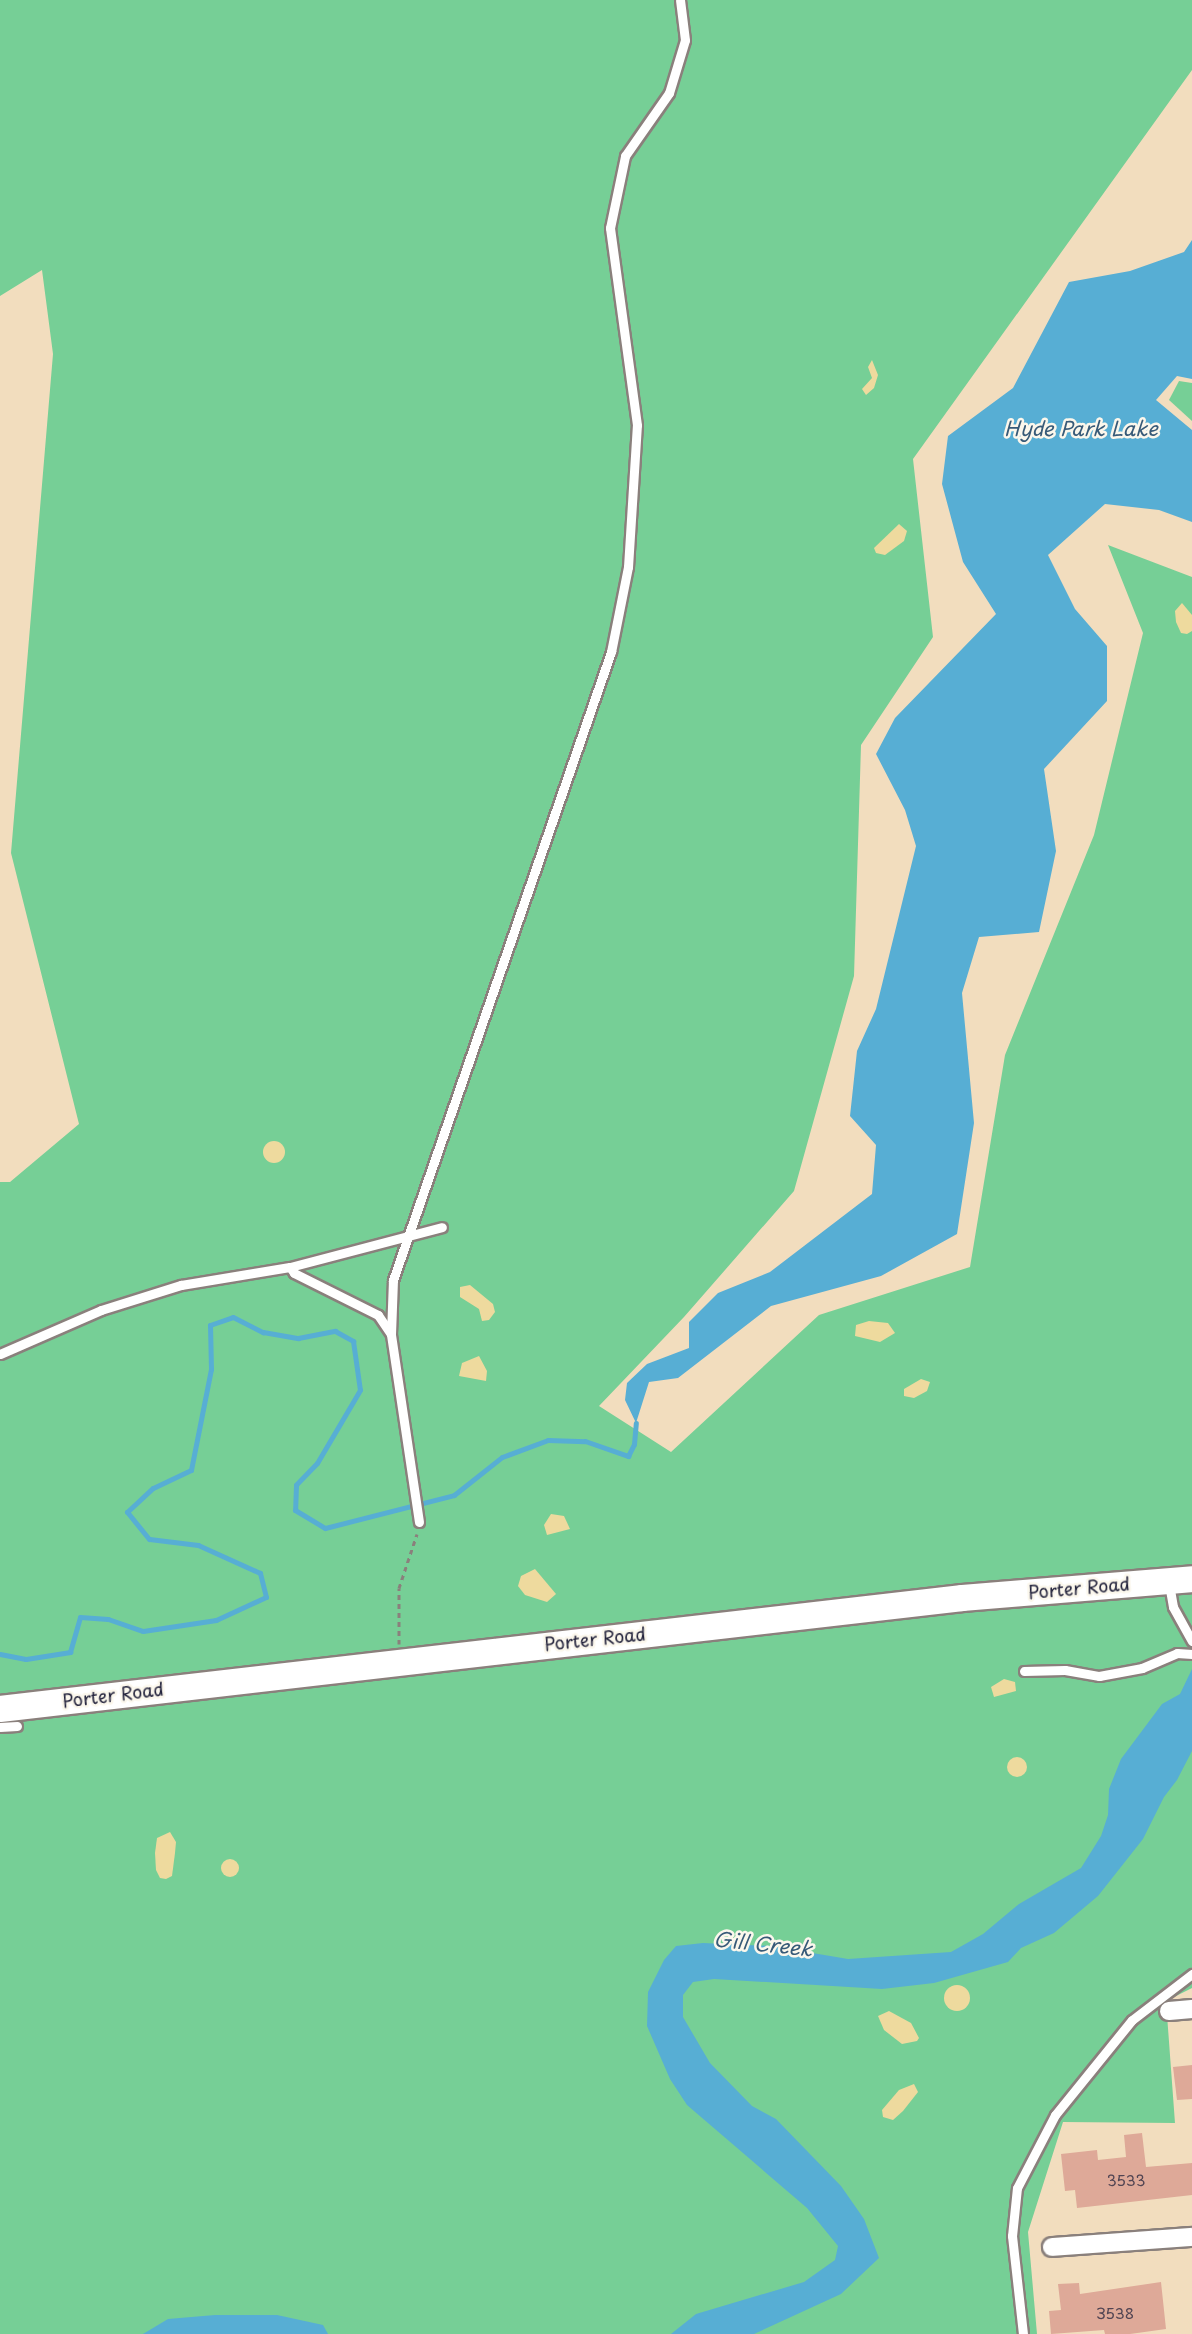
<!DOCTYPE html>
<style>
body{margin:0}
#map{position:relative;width:1192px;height:2334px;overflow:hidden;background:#f2ddbe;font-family:"Playpen Sans",sans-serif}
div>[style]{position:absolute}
.green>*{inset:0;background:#76cf96}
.sand>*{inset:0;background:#eeda9e}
.round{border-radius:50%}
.water>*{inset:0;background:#57aed4}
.stream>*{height:5px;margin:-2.5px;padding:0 2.5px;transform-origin:2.5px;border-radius:2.5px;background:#57aed4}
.building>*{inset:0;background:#dea998}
.path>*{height:3px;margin-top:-1.5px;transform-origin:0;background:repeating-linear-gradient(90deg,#8a807c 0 4.5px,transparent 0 9px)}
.roads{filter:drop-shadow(2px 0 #8a807c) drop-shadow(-2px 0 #8a807c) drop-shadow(0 2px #8a807c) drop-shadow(0 -2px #8a807c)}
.service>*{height:9px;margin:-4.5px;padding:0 4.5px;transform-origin:4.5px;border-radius:4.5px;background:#fff}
.minor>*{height:18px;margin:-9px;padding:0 9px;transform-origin:9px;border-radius:9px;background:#fff}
.secondary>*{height:26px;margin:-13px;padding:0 13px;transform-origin:13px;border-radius:13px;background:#fff}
span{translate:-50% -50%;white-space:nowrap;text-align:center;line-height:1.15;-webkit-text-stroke:5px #fbf7ec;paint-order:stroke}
.number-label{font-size:15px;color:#514452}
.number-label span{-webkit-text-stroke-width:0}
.street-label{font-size:18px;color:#22223b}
.water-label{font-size:20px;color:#375a78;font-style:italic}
</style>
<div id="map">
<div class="green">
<i style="clip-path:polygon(0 0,1192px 0,1192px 70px,913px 459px,933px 637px,861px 745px,854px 976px,794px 1191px,684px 1317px,599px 1406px,671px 1452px,819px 1315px,970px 1267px,1005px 1055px,1094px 835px,1143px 633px,1108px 545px,1192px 577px,1192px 1988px,1166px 2001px,1175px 2123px,1063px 2122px,1028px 2232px,1037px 2334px,0 2334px,0 1182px,10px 1182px,79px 1124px,11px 853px,53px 354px,42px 270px,0 296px)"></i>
<i style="clip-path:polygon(1179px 381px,1192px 383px,1192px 421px,1169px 400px)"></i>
</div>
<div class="sand">
<i style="clip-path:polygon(872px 360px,878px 375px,874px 388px,866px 395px,862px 389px,872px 378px,868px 367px)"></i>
<i style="clip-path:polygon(899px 524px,907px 531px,904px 541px,885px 555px,876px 553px,874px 548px)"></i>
<i style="clip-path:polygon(1182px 603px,1192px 615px,1192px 631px,1187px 634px,1181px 633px,1176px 622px,1175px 611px)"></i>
<i class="round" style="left:263px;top:1141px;width:22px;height:22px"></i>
<i style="clip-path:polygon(470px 1285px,493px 1304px,495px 1312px,489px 1320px,482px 1321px,479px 1309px,460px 1297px,460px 1287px)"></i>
<i style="clip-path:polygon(869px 1321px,888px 1323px,895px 1333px,880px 1342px,855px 1336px,856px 1325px)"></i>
<i style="clip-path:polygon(479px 1356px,487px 1371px,486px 1381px,459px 1376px,462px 1363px)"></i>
<i style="clip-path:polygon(921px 1379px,930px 1382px,927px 1391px,914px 1398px,904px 1396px,904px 1389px)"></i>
<i style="clip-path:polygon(551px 1514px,564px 1516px,570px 1529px,547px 1535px,544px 1525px)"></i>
<i style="clip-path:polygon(535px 1569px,556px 1594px,547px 1602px,525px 1595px,518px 1586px,521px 1576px)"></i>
<i style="clip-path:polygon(1004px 1679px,1015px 1682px,1016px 1691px,994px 1697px,991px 1687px)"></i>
<i class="round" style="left:1007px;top:1757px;width:20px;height:20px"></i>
<i style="clip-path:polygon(170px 1832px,176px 1842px,175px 1853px,172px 1876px,166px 1879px,160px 1878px,156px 1870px,155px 1853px,157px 1838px)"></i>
<i class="round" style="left:221px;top:1859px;width:18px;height:18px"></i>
<i class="round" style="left:944px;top:1985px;width:26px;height:26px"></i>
<i style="clip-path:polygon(889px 2011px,911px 2023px,919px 2038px,917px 2041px,902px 2044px,884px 2030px,878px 2016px)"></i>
<i style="clip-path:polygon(914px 2084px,918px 2092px,903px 2111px,893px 2120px,883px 2117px,882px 2110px,899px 2090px)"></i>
</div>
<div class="water">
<i style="clip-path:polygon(1192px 240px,1192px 379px,1177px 376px,1156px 400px,1192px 430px,1192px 522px,1159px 510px,1105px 504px,1048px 555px,1075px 609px,1107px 646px,1107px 701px,1044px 769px,1056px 851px,1039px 932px,979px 937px,962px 993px,974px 1123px,957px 1234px,881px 1276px,771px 1306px,678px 1378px,649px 1382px,636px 1423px,625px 1400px,627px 1383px,647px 1364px,689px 1348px,689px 1322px,718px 1293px,770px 1272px,872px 1194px,876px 1145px,850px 1116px,857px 1051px,876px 1009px,916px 846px,905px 810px,876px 754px,895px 718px,996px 614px,963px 562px,942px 484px,948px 436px,1013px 388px,1069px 282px,1130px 271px,1184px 252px)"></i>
<i style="clip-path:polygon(1192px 1669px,1192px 1751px,1177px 1780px,1164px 1797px,1143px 1839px,1098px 1896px,1054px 1933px,1021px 1948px,1008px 1962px,934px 1983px,882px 1989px,714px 1979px,693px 1982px,683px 1995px,683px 2017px,710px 2063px,752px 2106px,776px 2119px,841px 2186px,864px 2219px,879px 2258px,841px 2294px,754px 2334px,671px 2334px,696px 2314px,804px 2282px,835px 2260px,838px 2246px,807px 2208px,687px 2105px,670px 2079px,647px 2026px,648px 1992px,664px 1960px,676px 1946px,703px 1943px,771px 1946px,848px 1959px,951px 1952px,983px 1934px,1019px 1904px,1081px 1868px,1101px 1836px,1108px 1815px,1109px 1789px,1121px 1759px,1162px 1704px,1180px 1694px)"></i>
<i style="clip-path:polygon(215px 2315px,277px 2315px,323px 2325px,328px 2334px,143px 2334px,168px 2319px)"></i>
</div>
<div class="stream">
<i style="left:0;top:1654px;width:26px;rotate:11deg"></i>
<i style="left:26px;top:1659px;width:45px;rotate:-9deg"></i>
<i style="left:70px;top:1652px;width:36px;rotate:-74deg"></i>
<i style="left:80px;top:1617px;width:28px;rotate:4deg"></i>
<i style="left:108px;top:1619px;width:37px;rotate:19deg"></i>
<i style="left:143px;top:1631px;width:74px;rotate:-8.6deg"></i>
<i style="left:216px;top:1620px;width:55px;rotate:-24.7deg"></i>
<i style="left:266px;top:1597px;width:25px;rotate:-104deg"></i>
<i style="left:260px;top:1573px;width:68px;rotate:-155.7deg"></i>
<i style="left:198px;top:1545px;width:49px;rotate:-173deg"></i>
<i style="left:149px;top:1539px;width:35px;rotate:-129deg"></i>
<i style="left:127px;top:1512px;width:35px;rotate:-43deg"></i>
<i style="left:153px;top:1488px;width:42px;rotate:-25.3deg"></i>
<i style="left:191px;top:1470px;width:103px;rotate:-78.8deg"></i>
<i style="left:211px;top:1369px;width:44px;rotate:-91.3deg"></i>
<i style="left:210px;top:1325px;width:24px;rotate:-19deg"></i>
<i style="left:233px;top:1317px;width:34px;rotate:27deg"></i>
<i style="left:263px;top:1332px;width:36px;rotate:10deg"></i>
<i style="left:298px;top:1338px;width:38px;rotate:-11deg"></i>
<i style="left:335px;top:1331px;width:21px;rotate:29deg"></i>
<i style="left:353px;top:1341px;width:49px;rotate:81.9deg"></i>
<i style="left:360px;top:1390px;width:85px;rotate:120.5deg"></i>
<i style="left:317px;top:1463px;width:30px;rotate:134deg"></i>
<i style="left:296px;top:1485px;width:25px;rotate:92deg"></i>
<i style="left:295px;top:1510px;width:35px;rotate:31deg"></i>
<i style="left:325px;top:1528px;width:133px;rotate:-14.3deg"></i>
<i style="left:454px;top:1495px;width:61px;rotate:-38.4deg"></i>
<i style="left:502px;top:1457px;width:49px;rotate:-20.3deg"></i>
<i style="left:548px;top:1440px;width:37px;rotate:2deg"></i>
<i style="left:585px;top:1441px;width:46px;rotate:19.2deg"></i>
<i style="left:628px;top:1456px;width:13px;rotate:-63deg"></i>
<i style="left:634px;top:1444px;width:21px;rotate:-85deg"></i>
</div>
<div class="building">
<i style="clip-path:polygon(1192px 2065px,1192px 2099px,1177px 2100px,1173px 2067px)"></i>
<i style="clip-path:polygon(1142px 2133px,1146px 2167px,1192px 2163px,1192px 2195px,1077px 2208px,1075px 2190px,1065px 2191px,1061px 2154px,1097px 2150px,1098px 2160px,1126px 2157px,1124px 2135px)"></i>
<i style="clip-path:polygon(1161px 2282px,1166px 2329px,1130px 2334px,1105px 2334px,1104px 2330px,1051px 2334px,1049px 2311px,1061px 2310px,1058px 2284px,1079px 2283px,1080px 2294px)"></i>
</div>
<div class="path">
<i style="left:399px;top:1644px;width:56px;rotate:-90deg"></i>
<i style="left:399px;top:1588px;width:57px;rotate:-71.6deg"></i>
</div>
<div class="roads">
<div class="service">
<i style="left:290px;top:1267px;width:7px;rotate:56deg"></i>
<i style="left:294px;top:1273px;width:94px;rotate:26.6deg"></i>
<i style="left:378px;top:1315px;width:23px;rotate:56deg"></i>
<i style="left:0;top:1354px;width:110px;rotate:-23.5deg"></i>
<i style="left:101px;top:1310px;width:84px;rotate:-17.4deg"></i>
<i style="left:181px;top:1285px;width:110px;rotate:-9.4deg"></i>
<i style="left:290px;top:1267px;width:157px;rotate:-14.7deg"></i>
<i style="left:419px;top:1522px;width:190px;rotate:-98.5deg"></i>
<i style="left:391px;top:1334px;width:54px;rotate:-87.9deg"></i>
<i style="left:393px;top:1280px;width:665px;rotate:-70.86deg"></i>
<i style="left:611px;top:652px;width:87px;rotate:-78.7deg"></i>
<i style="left:628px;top:567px;width:142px;rotate:-86.4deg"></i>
<i style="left:637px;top:425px;width:199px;rotate:-97.8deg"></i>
<i style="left:610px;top:228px;width:74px;rotate:-78.2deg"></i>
<i style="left:625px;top:156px;width:77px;rotate:-55.1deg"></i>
<i style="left:669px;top:93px;width:55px;rotate:-73.2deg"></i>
<i style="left:685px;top:40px;width:40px;rotate:-97.1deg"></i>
<i style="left:1169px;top:1584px;width:23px;rotate:80deg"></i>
<i style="left:1173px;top:1607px;width:39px;rotate:61deg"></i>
<i style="left:1024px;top:1671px;width:41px;rotate:-1.4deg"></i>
<i style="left:1065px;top:1670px;width:35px;rotate:10deg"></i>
<i style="left:1099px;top:1676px;width:44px;rotate:-10.5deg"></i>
<i style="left:1142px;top:1668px;width:38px;rotate:-23deg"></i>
<i style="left:1177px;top:1653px;width:15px;rotate:4deg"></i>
<i style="left:0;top:1727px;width:17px;rotate:-3deg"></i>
<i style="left:1023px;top:2334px;width:99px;rotate:-96.4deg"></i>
<i style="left:1012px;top:2236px;width:48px;rotate:-84.1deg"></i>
<i style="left:1017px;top:2188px;width:82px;rotate:-62.5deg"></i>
<i style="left:1055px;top:2115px;width:122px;rotate:-51deg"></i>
<i style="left:1132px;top:2020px;width:76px;rotate:-37.5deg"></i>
</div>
<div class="minor">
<i style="left:1169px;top:2011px;width:23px;rotate:-5deg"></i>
<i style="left:1052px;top:2247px;width:140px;rotate:-4.1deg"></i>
</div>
<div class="secondary">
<i style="left:0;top:1709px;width:969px;rotate:-6.58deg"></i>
<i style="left:963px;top:1598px;width:230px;rotate:-4.7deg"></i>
</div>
</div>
<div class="number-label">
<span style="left:1126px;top:2180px">3533</span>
<span style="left:1115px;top:2313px">3538</span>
</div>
<div class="street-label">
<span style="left:1079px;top:1588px;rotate:-5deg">Porter Road</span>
<span style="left:595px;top:1639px;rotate:-6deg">Porter Road</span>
<span style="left:113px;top:1695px;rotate:-7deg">Porter Road</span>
</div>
<div class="water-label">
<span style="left:1081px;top:428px">Hyde Park Lake</span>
<span style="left:763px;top:1944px;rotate:6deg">Gill Creek</span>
</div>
</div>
